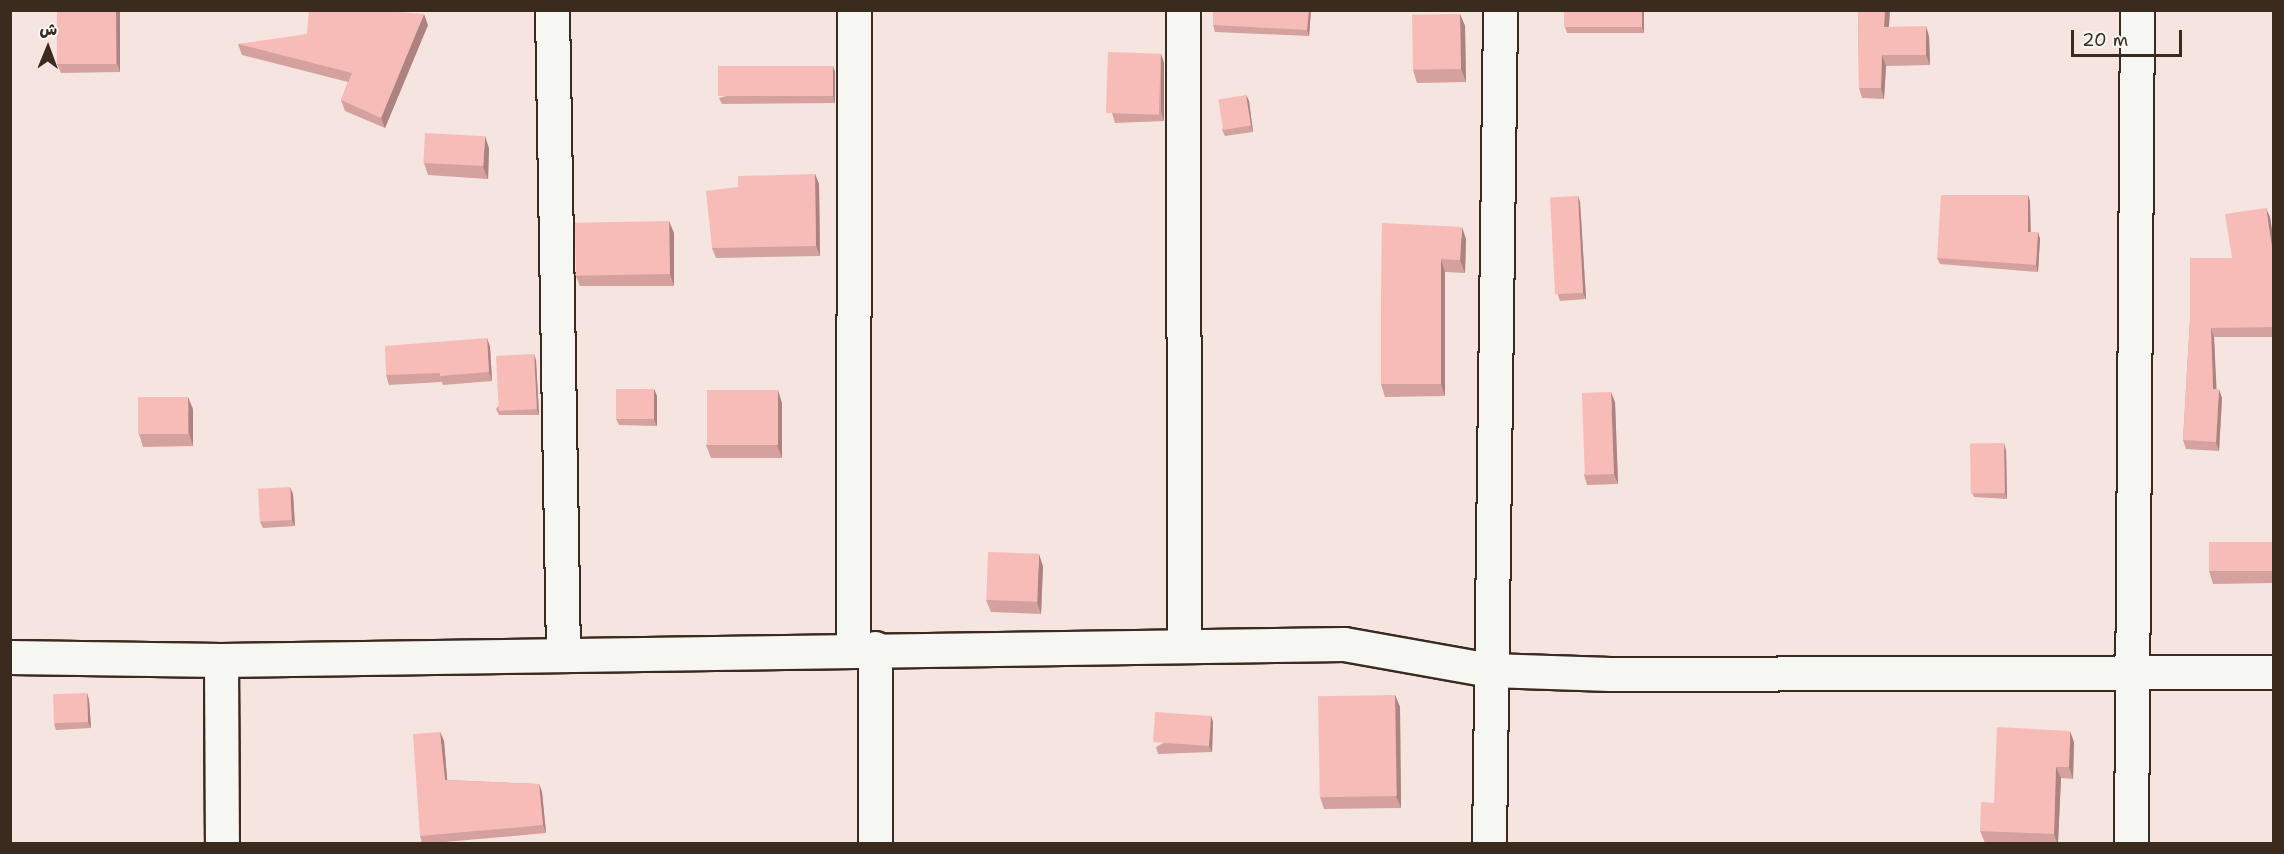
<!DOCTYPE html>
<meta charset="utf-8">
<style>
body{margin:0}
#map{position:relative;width:2284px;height:854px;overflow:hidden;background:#f6e4e1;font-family:"Shantell Sans","Playpen Sans Arabic",sans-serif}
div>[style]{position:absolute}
.roads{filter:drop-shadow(2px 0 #3b2a1e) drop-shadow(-2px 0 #3b2a1e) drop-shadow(0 2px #3b2a1e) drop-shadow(0 -2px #3b2a1e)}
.minor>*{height:33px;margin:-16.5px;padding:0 16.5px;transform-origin:16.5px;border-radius:16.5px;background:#f6f6f2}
.wall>*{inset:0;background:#d4a19e}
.shaded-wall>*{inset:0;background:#ad8381}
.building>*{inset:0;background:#f7bbb8;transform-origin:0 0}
span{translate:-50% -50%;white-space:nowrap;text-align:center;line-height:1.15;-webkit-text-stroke:6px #f6f6f2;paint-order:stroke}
.frame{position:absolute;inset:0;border:12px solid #3b2a1e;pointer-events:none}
.north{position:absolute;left:18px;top:18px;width:60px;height:60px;-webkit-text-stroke:4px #f6f6f2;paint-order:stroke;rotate:1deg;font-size:16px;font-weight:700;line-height:24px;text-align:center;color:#3b2a1e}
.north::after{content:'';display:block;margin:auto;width:21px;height:27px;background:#3b2a1e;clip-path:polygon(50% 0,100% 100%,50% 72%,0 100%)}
.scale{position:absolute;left:2071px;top:30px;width:111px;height:27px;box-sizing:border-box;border:3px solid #3b2a1e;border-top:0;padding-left:8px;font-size:18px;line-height:21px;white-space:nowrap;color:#3b2a1e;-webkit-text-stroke:4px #f6f6f2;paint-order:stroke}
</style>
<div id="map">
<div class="roads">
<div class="minor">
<i style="left:552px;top:10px;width:644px;rotate:89.02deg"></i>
<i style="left:1183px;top:10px;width:635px;rotate:89.91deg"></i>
<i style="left:875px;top:648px;width:196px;rotate:90deg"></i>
<i style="left:853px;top:649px;width:639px;rotate:-89.91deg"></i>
<i style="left:10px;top:657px;width:211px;rotate:0.8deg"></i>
<i style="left:221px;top:660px;width:1123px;rotate:-0.82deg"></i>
<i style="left:1344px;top:644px;width:148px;rotate:10.1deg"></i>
<i style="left:1490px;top:670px;width:120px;rotate:1.9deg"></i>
<i style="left:1610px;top:674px;width:664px;rotate:-0.17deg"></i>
<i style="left:221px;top:660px;width:184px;rotate:89.7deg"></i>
<i style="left:1489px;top:844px;width:834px;rotate:-89.24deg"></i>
<i style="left:2131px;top:844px;width:834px;rotate:-89.59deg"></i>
</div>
</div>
<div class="wall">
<i style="clip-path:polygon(57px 10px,120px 10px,120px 72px,61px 73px,57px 64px)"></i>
<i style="clip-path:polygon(1311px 10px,1309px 36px,1215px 32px,1213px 25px)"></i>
<i style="clip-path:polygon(1644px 10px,1644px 33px,1567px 33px,1565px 27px)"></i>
<i style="clip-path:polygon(1858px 10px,1890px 10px,1889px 27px,1929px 36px,1930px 65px,1886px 66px,1884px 99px,1862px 98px,1859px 88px)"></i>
<i style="clip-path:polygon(1460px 14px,1465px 26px,1466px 82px,1417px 83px,1413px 70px)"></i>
<i style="clip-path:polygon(428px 25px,385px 128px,345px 111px,341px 100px,348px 82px,242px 55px,238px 44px)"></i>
<i style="clip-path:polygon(1161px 54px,1164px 63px,1164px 121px,1115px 123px,1112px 113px)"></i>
<i style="clip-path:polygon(833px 66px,835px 72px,835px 103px,722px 104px,719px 98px)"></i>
<i style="clip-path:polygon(1246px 95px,1249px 101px,1253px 132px,1225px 136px,1222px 130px)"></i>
<i style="clip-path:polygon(489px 148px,488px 179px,428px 175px,424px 163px)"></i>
<i style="clip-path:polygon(815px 174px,819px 184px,820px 256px,716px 258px,712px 248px,738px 187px)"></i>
<i style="clip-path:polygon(2028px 195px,2030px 201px,2030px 232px,2038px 232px,2040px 239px,2038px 272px,1940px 264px,1937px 258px)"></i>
<i style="clip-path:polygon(1578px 196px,1580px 202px,1586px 299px,1560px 301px,1558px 295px)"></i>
<i style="clip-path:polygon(2270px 217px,2274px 244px,2274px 337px,2214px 337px,2216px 389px,2222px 398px,2219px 451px,2186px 449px,2183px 440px,2190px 319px,2232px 258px)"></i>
<i style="clip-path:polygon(1382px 223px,1466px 239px,1465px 273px,1445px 272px,1445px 396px,1385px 397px,1381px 384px)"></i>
<i style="clip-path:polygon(674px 233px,674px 286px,580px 286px,575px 274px)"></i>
<i style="clip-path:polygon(487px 338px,490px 347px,492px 381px,443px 385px,442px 382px,389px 385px,386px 375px)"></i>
<i style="clip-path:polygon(536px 360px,539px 415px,499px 415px,496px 409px)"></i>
<i style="clip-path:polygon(654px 389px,657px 396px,657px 426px,619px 425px,616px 419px)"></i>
<i style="clip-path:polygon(1615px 402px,1618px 484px,1587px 485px,1584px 475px)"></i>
<i style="clip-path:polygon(782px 403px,782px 458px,711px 458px,706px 445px)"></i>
<i style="clip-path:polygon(193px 409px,193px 446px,143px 447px,139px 434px)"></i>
<i style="clip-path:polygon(2006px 450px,2007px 499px,1974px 497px,1971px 490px)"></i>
<i style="clip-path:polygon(293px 494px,295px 526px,263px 528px,260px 522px)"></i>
<i style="clip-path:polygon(2274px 542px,2274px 583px,2213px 584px,2209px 571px)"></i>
<i style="clip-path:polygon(1043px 566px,1041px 614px,991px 612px,986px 600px)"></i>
<i style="clip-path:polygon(87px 693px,89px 700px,91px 728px,56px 730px,54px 724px)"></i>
<i style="clip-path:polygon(1395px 695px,1400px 707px,1401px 808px,1324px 809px,1320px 797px)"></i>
<i style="clip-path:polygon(1211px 716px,1213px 722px,1212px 752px,1158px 754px,1156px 747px)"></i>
<i style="clip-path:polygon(440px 732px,444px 741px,447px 780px,539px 784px,542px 792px,546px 833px,434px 843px,422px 843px,420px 836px)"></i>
<i style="clip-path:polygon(2074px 742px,2073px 779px,2061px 778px,2058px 843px,1985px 843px,1980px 831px,1994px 803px)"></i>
</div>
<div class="shaded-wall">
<i style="clip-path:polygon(116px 10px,120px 10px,120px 72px,117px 63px)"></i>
<i style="clip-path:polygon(1309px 10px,1311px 10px,1309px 36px,1307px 30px)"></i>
<i style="clip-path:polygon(1642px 10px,1644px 10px,1644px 33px,1642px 27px)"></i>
<i style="clip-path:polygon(1885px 10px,1890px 10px,1888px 37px,1884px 27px)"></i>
<i style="clip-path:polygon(424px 14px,428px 25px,385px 128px,381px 118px)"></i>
<i style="clip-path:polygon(1460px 14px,1465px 26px,1466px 82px,1461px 69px)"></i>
<i style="clip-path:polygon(1926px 26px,1929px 36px,1930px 65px,1926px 55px)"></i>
<i style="clip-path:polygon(1161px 54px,1164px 63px,1164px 121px,1161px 111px)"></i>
<i style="clip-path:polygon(1882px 55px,1886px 66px,1884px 99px,1881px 88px)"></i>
<i style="clip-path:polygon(833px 66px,835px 72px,835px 103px,833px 96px)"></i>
<i style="clip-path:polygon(1246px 95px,1249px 101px,1253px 132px,1251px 126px)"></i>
<i style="clip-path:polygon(485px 136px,489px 148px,488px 179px,483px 167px)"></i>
<i style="clip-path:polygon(815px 174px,819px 184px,820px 256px,816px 246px)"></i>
<i style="clip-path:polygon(2028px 195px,2030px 201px,2031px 239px,2028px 232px)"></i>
<i style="clip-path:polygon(1578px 196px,1580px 202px,1586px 299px,1583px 293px)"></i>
<i style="clip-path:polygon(2266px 208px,2270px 217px,2274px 244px,2274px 260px)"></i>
<i style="clip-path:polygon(669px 221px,674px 233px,674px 286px,670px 274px)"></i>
<i style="clip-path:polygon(1462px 227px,1466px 239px,1465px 273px,1460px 260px)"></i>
<i style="clip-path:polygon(2038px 232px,2040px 239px,2038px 272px,2036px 265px)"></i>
<i style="clip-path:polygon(1441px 259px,1445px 272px,1445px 396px,1441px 384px)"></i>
<i style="clip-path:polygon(2211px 328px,2214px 337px,2217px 398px,2213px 389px)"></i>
<i style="clip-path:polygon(487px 338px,490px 347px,492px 381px,489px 372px)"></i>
<i style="clip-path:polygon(534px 354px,536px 360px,539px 415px,537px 409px)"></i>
<i style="clip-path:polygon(654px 389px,657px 396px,657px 426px,654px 420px)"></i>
<i style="clip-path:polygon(2219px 389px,2222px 398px,2219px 451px,2216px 442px)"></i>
<i style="clip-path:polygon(778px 390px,782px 403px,782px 458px,777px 445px)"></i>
<i style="clip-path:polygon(1611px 392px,1615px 402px,1618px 484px,1614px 474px)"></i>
<i style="clip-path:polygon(188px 397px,193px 409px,193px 446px,189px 433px)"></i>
<i style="clip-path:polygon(2004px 443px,2006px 450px,2007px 499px,2005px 493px)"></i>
<i style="clip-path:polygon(290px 487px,293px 494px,295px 526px,292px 520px)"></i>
<i style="clip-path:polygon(1039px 554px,1043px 566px,1041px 614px,1037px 602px)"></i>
<i style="clip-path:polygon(87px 693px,89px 700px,91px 728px,88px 722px)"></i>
<i style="clip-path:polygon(1395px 695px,1400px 707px,1401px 808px,1396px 796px)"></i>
<i style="clip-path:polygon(1211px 716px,1213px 722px,1212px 752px,1209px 746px)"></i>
<i style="clip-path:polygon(2070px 731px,2074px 742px,2073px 779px,2069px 767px)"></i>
<i style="clip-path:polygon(440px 732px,444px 741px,448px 789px,445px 780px)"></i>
<i style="clip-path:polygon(2056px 767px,2061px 778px,2058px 843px,2057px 843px,2054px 834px)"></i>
<i style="clip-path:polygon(539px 784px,542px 792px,546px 833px,543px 825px)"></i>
</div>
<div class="building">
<i style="left:57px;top:10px;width:59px;height:54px"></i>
<i style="clip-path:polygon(309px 10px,372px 10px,424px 14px,381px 118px,341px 100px,352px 73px,238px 44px,307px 34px)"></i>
<i style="clip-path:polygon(1213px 10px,1309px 10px,1307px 30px,1213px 25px)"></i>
<i style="left:1564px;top:10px;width:78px;height:17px"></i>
<i style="clip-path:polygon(1858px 10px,1885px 10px,1884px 27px,1926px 26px,1926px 55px,1882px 55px,1881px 88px,1859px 88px)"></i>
<i style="left:1460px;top:14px;width:55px;height:48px;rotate:89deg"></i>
<i style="left:1108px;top:52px;width:53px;height:61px;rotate:2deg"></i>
<i style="left:833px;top:66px;width:30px;height:115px;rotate:90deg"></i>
<i style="left:1246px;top:95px;width:31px;height:28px;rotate:81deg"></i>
<i style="left:425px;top:133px;width:60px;height:30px;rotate:3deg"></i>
<i style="clip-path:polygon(815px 174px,816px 246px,712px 248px,706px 191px,738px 187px,738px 176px)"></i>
<i style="clip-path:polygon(1941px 195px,2028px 195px,2028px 232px,2038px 232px,2036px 265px,1937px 258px)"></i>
<i style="left:1578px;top:196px;width:97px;height:28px;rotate:87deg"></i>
<i style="clip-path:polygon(2266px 208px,2274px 260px,2274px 327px,2211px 328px,2213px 389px,2219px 389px,2216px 442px,2183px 440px,2190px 319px,2190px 258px,2232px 258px,2225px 214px)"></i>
<i style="left:669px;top:221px;width:53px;height:94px;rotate:89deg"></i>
<i style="clip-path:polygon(1382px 223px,1462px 227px,1460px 260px,1441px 259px,1441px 384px,1381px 384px)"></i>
<i style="clip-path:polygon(487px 338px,489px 372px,440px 376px,440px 373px,386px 375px,385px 346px)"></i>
<i style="left:534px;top:354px;width:55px;height:38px;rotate:87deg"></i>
<i style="left:616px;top:389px;width:38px;height:30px"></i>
<i style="left:707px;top:390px;width:71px;height:55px"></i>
<i style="left:1611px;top:392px;width:82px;height:29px;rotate:88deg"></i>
<i style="left:138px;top:397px;width:50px;height:37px"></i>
<i style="left:2004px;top:443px;width:50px;height:34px;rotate:89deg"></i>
<i style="left:290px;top:487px;width:33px;height:32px;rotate:87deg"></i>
<i style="left:2274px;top:542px;width:29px;height:65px;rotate:90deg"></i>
<i style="left:988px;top:552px;width:51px;height:48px;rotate:2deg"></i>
<i style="left:87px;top:693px;width:29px;height:34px;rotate:88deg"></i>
<i style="left:1395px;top:695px;width:101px;height:77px;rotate:89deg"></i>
<i style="left:1211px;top:716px;width:30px;height:56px;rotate:94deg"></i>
<i style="clip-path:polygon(1997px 727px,2070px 731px,2069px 767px,2056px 767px,2054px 834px,1980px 831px,1981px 802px,1994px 803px)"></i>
<i style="clip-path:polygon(440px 732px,445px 780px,539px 784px,543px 825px,420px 836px,413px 734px)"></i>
<i style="left:2197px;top:842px;width:43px;height:1px"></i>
</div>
<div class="frame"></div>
<div class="north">ش</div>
<div class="scale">20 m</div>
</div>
